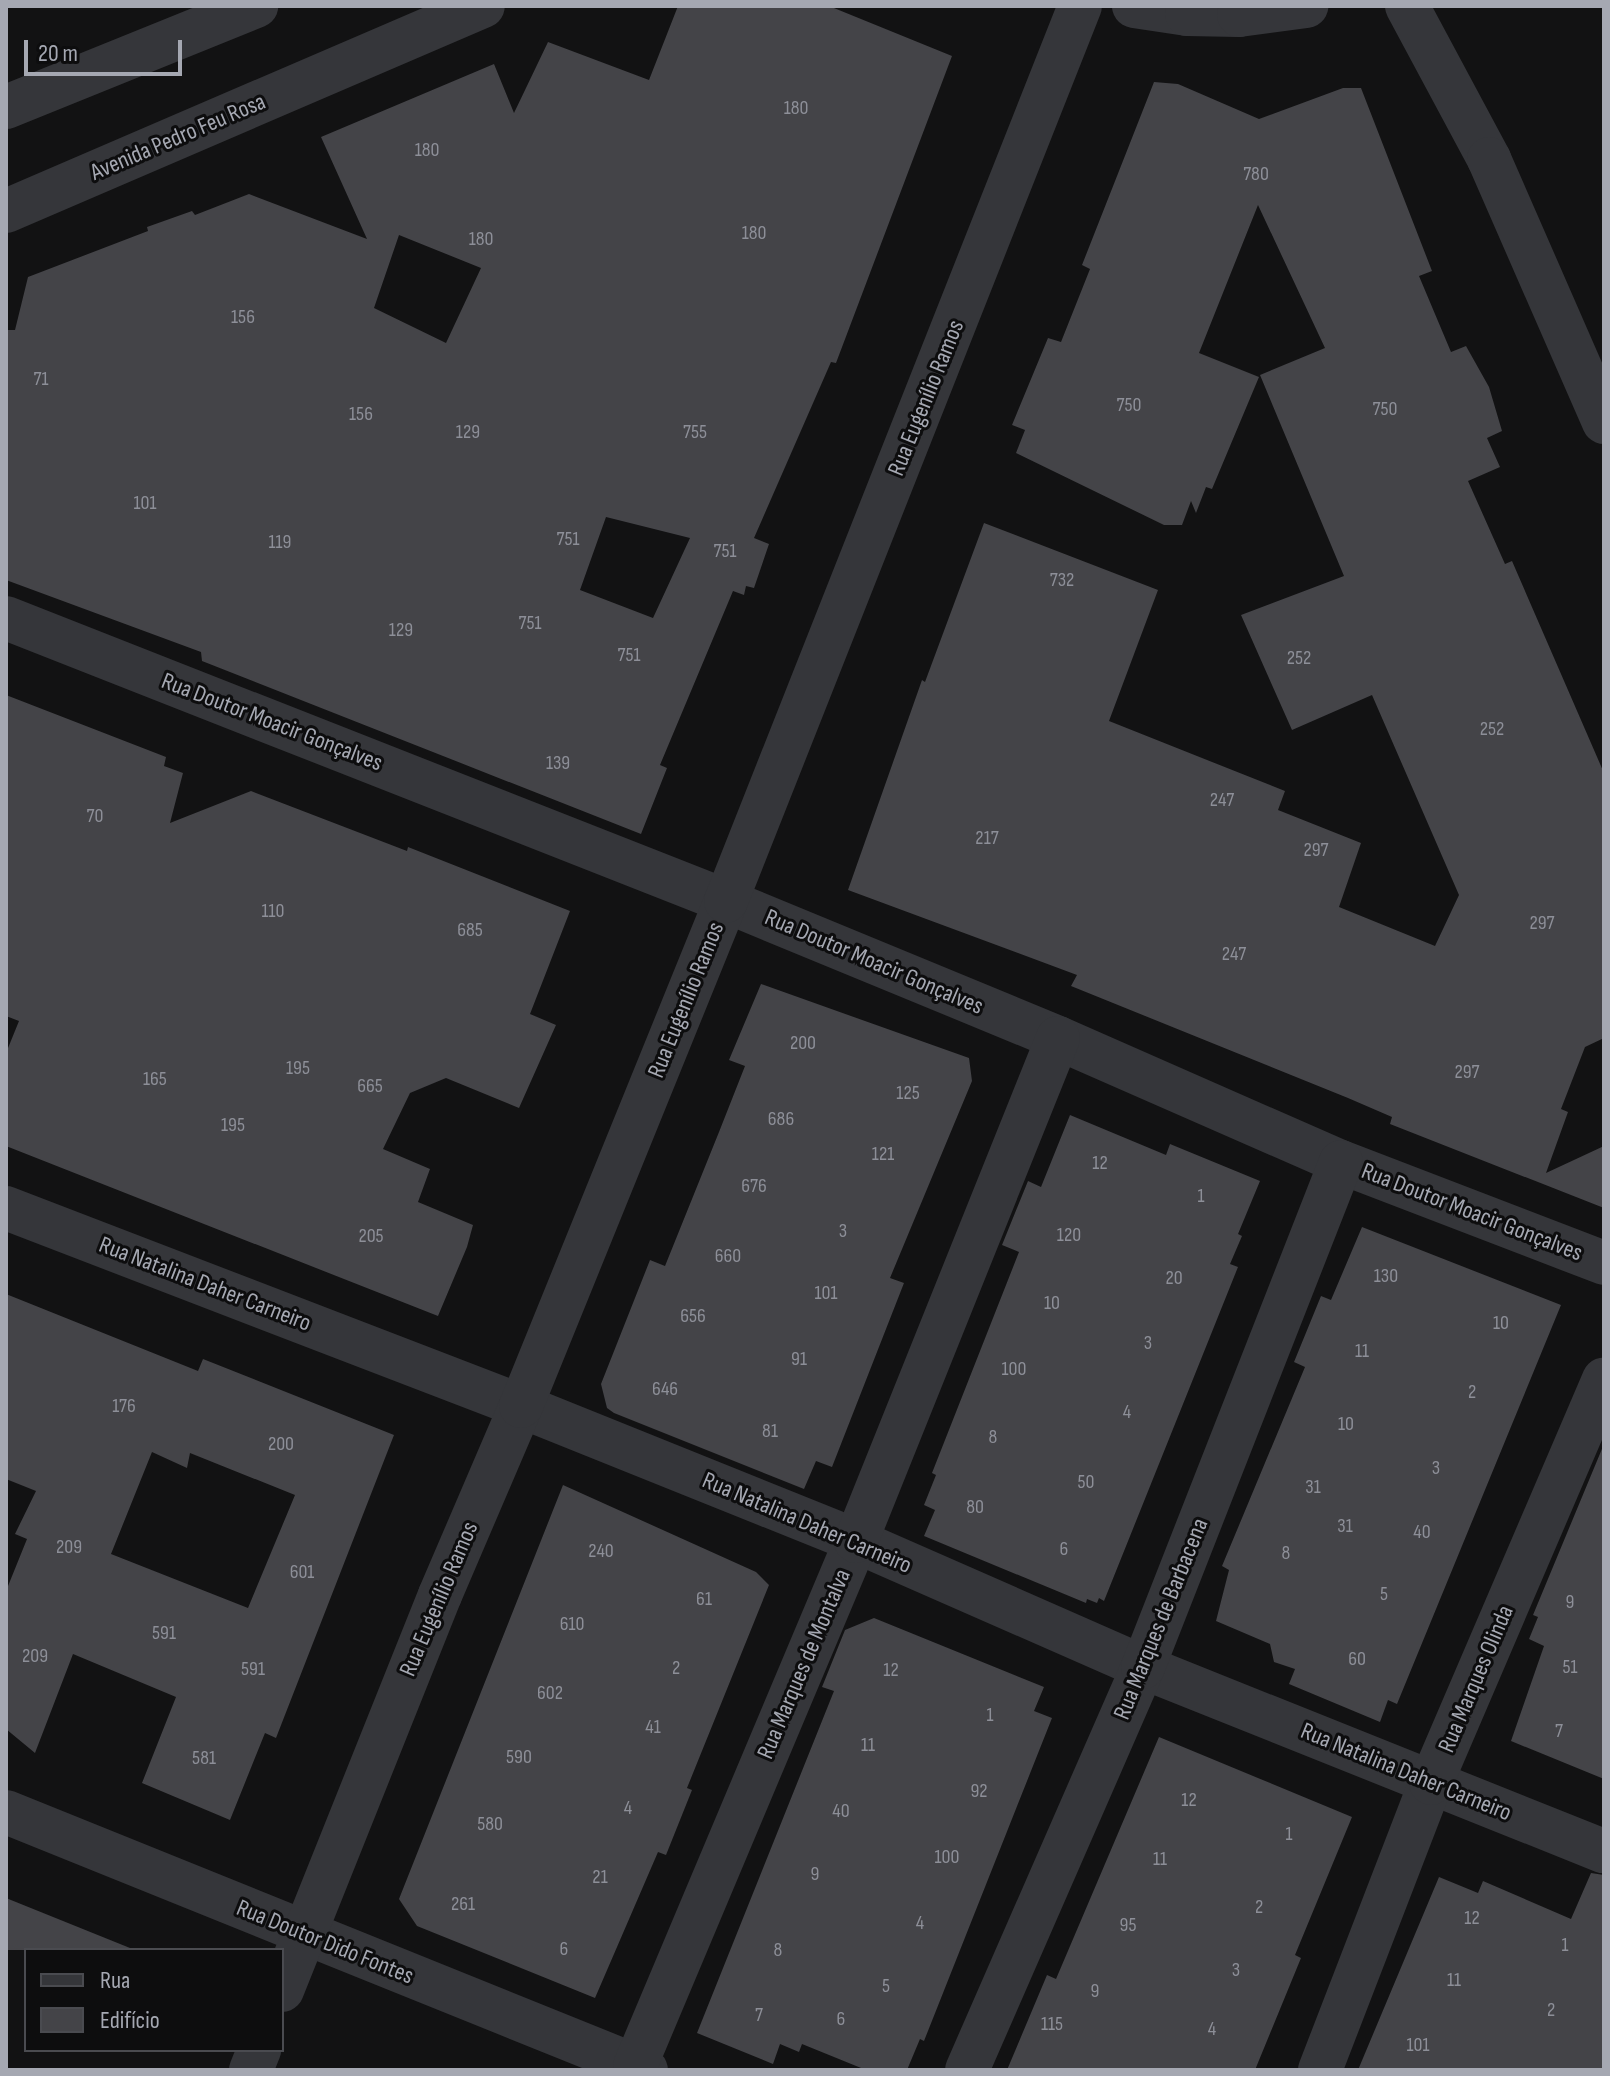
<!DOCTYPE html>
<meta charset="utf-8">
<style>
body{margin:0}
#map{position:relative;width:1610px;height:2076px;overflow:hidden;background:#121213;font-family:"Sofia Sans Condensed",sans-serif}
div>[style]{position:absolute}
.building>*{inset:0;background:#444448}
.minor>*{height:44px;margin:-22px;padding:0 22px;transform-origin:22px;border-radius:22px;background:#35363a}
.tertiary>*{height:44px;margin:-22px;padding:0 22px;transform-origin:22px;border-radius:22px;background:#35363a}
span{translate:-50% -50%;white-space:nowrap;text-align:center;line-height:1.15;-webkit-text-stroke:6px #0d0d0e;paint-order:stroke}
.number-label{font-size:20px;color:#8d8f98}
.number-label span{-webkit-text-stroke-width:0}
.street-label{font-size:24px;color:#a5a8b2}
.frame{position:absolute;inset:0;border:8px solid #a5a8b2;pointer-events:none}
.legend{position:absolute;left:24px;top:1948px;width:260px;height:104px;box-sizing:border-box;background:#0d0d0e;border:2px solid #4a4b50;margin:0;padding:10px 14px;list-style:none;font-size:24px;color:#a5a8b2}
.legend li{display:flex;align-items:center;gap:16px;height:40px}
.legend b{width:40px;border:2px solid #4a4b50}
.scale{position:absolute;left:24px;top:40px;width:158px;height:36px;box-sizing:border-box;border:4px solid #a5a8b2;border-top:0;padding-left:10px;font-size:24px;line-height:28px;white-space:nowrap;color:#a5a8b2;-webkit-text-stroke:6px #0d0d0e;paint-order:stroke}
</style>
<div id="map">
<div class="building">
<i style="clip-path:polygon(evenodd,678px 6px,829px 6px,952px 56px,836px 363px,831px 362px,754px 538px,769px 544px,754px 588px,746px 586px,744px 595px,733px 591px,660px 765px,667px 768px,641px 834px,202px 661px,201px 652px,6px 580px,6px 330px,15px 330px,28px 277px,148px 231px,147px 227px,192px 211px,195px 215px,249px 194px,367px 239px,321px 137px,494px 64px,514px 113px,548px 42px,649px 80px,678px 6px,399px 235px,481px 268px,446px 343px,374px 308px,399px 235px,678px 6px,606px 517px,690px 538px,653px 618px,580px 590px,606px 517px)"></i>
<i style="clip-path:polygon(1154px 82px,1178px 84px,1259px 119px,1343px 88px,1361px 88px,1432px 271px,1419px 276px,1451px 352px,1466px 346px,1489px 387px,1502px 431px,1487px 438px,1500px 467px,1468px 481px,1505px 564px,1512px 561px,1604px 773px,1604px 1038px,1585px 1047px,1561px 1109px,1568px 1112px,1546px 1173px,1604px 1146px,1604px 1208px,1390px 1124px,1392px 1117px,1348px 1098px,1071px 986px,1077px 975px,848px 890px,922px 680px,925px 682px,984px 523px,1158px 590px,1109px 721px,1285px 791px,1278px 810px,1361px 843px,1339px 907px,1435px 946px,1459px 895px,1372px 695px,1292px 730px,1241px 615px,1344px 576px,1260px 375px,1325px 348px,1258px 205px,1199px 353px,1259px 377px,1212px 489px,1206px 487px,1196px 513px,1191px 501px,1182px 525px,1164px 525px,1016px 453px,1025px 430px,1012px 425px,1048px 338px,1061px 342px,1090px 269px,1082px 265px)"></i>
<i style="clip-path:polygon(6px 695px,166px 757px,164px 766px,183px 773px,170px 823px,251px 791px,407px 851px,408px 847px,570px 911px,530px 1014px,556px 1025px,519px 1108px,446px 1078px,410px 1093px,383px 1149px,430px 1169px,418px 1202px,473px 1225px,467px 1247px,438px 1316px,6px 1146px,6px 1053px,19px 1021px,6px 1016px)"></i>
<i style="clip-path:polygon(761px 984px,969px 1058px,972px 1081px,890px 1278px,904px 1283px,832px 1467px,816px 1461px,804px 1489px,614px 1413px,607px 1408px,601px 1384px,650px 1260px,665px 1266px,719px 1132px,745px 1066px,729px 1060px)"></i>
<i style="clip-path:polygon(1070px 1115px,1166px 1155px,1170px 1144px,1260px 1181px,1238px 1234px,1242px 1236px,1230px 1264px,1238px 1267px,1104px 1601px,1099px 1598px,1097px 1603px,1087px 1599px,1086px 1603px,924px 1536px,935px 1510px,924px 1505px,936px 1475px,932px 1473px,1019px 1252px,1002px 1245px,1028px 1181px,1041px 1187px)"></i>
<i style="clip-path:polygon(1362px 1227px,1561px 1305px,1397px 1704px,1388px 1700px,1380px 1722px,1289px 1684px,1295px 1669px,1274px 1662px,1270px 1644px,1216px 1621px,1229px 1570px,1222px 1566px,1305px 1367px,1294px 1362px,1321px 1296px,1331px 1300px)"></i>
<i style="clip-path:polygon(evenodd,6px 1294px,198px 1371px,203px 1359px,394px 1435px,276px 1738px,265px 1733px,230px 1820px,142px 1783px,176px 1697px,73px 1654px,35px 1753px,6px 1729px,6px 1591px,27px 1539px,15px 1534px,36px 1491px,6px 1479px,6px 1294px,152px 1452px,187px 1468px,190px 1453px,295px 1495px,248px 1608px,111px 1554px,152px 1452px)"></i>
<i style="clip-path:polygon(1604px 1444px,1604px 1779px,1511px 1741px,1544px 1646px,1529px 1639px,1538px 1617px,1533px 1615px)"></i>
<i style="clip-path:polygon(563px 1485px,756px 1572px,769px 1585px,687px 1788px,692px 1790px,666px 1855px,658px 1852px,595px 1998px,417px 1926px,399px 1899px)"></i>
<i style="clip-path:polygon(874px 1618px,1044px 1687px,1034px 1711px,1052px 1718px,924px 2041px,920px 2039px,907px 2070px,866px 2070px,802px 2044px,799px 2052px,780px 2044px,773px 2064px,697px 2033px,834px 1691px,822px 1687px,845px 1630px)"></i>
<i style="clip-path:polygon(1159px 1737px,1352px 1817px,1295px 1955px,1301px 1958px,1255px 2070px,1007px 2070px,1047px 1975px,1056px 1979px)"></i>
<i style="clip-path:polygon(1591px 1873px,1604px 1875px,1604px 2070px,1358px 2070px,1439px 1877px,1478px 1893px,1483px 1881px,1571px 1919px)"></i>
<i style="clip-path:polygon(6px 1898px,130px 1948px,130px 1950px,6px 1950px)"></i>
</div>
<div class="minor">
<i style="left:1407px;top:6px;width:174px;rotate:61.8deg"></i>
<i style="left:1489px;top:159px;width:287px;rotate:66.4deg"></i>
<i style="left:6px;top:618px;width:774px;rotate:21.46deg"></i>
<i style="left:726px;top:901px;width:359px;rotate:22.4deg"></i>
<i style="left:1058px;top:1038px;width:309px;rotate:23.7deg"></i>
<i style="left:1341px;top:1162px;width:282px;rotate:21deg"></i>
<i style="left:6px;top:1208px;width:552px;rotate:21.03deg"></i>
<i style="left:521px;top:1406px;width:361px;rotate:21.9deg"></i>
<i style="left:856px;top:1541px;width:313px;rotate:23.7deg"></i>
<i style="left:1143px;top:1667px;width:496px;rotate:21.8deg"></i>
<i style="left:6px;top:1812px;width:690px;rotate:21.96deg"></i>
<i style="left:635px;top:2066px;width:570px;rotate:-67.17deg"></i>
<i style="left:856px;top:1541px;width:542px;rotate:-68.12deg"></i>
<i style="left:967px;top:2070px;width:440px;rotate:-66.4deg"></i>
<i style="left:1143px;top:1667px;width:542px;rotate:-68.59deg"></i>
<i style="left:1320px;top:2070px;width:308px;rotate:-68.9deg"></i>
<i style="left:1431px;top:1783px;width:439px;rotate:-66.8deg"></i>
</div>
<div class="tertiary">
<i style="left:1134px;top:6px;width:54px;rotate:8.6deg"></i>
<i style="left:1187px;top:14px;width:52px;rotate:1.1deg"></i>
<i style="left:1239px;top:15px;width:68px;rotate:-7.7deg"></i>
<i style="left:6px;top:107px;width:270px;rotate:-22deg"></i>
<i style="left:6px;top:211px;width:519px;rotate:-23.26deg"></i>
<i style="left:282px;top:1990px;width:425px;rotate:-68.2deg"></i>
<i style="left:440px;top:1595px;width:206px;rotate:-66.8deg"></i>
<i style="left:521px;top:1406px;width:545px;rotate:-67.91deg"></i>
<i style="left:726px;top:901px;width:962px;rotate:-68.42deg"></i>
<i style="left:251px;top:2070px;width:22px;rotate:-68deg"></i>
</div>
<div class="number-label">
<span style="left:796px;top:108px">180</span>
<span style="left:427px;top:150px">180</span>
<span style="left:1256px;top:174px">780</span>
<span style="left:754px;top:233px">180</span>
<span style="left:481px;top:239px">180</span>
<span style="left:243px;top:317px">156</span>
<span style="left:41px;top:379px">71</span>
<span style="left:1129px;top:405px">750</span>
<span style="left:1385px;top:409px">750</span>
<span style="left:361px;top:414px">156</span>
<span style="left:468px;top:432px">129</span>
<span style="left:695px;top:432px">755</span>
<span style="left:145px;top:503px">101</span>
<span style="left:568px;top:539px">751</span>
<span style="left:280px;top:542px">119</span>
<span style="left:725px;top:551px">751</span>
<span style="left:1062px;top:580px">732</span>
<span style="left:530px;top:623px">751</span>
<span style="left:401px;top:630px">129</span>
<span style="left:629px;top:655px">751</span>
<span style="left:1299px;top:658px">252</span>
<span style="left:1492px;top:729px">252</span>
<span style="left:558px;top:763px">139</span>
<span style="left:1222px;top:800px">247</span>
<span style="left:95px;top:816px">70</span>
<span style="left:987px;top:838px">217</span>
<span style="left:1316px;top:850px">297</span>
<span style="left:273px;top:911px">110</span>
<span style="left:1542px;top:923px">297</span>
<span style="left:470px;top:930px">685</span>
<span style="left:1234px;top:954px">247</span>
<span style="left:803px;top:1043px">200</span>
<span style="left:298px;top:1068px">195</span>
<span style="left:1467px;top:1072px">297</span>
<span style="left:155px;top:1079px">165</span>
<span style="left:370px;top:1086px">665</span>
<span style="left:908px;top:1093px">125</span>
<span style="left:781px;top:1119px">686</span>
<span style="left:233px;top:1125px">195</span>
<span style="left:883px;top:1154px">121</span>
<span style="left:1100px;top:1163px">12</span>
<span style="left:754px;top:1186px">676</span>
<span style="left:1201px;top:1196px">1</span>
<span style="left:843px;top:1231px">3</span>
<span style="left:1069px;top:1235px">120</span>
<span style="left:371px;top:1236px">205</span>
<span style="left:728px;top:1256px">660</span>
<span style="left:1386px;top:1276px">130</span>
<span style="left:1174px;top:1278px">20</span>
<span style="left:826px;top:1293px">101</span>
<span style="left:1052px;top:1303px">10</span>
<span style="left:693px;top:1316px">656</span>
<span style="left:1501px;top:1323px">10</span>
<span style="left:1148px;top:1343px">3</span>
<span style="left:1362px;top:1351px">11</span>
<span style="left:799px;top:1359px">91</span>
<span style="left:1014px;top:1369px">100</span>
<span style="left:665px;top:1389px">646</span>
<span style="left:1472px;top:1392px">2</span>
<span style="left:124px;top:1406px">176</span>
<span style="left:1127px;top:1412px">4</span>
<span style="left:1346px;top:1424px">10</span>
<span style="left:770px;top:1431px">81</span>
<span style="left:993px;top:1437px">8</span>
<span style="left:281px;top:1444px">200</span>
<span style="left:1436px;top:1468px">3</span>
<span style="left:1086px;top:1482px">50</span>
<span style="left:1313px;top:1487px">31</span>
<span style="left:975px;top:1507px">80</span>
<span style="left:1345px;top:1526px">31</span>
<span style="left:1422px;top:1532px">40</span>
<span style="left:69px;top:1547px">209</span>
<span style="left:1064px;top:1549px">6</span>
<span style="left:601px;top:1551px">240</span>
<span style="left:1286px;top:1553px">8</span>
<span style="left:302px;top:1572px">601</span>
<span style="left:1384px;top:1594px">5</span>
<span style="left:704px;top:1599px">61</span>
<span style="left:1570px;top:1602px">9</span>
<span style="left:572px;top:1624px">610</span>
<span style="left:164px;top:1633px">591</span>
<span style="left:35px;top:1656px">209</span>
<span style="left:1357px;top:1659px">60</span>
<span style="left:1570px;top:1667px">51</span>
<span style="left:676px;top:1668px">2</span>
<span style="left:253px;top:1669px">591</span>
<span style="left:891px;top:1670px">12</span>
<span style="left:550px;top:1693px">602</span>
<span style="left:990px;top:1715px">1</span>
<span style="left:653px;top:1727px">41</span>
<span style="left:1559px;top:1731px">7</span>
<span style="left:868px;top:1745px">11</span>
<span style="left:519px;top:1757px">590</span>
<span style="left:204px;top:1758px">581</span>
<span style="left:979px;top:1791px">92</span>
<span style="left:1189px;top:1800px">12</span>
<span style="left:628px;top:1808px">4</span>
<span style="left:841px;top:1811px">40</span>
<span style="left:490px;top:1824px">580</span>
<span style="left:1289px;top:1834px">1</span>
<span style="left:947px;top:1857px">100</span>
<span style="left:1160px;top:1859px">11</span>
<span style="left:815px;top:1874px">9</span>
<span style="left:600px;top:1877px">21</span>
<span style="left:463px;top:1904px">261</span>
<span style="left:1259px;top:1907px">2</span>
<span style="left:1472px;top:1918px">12</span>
<span style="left:920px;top:1923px">4</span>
<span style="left:1128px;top:1925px">95</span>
<span style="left:1565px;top:1945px">1</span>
<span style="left:564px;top:1949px">6</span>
<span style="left:778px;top:1950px">8</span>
<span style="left:1236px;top:1970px">3</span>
<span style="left:1454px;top:1980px">11</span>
<span style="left:886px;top:1986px">5</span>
<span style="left:1095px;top:1991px">9</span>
<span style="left:1551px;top:2010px">2</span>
<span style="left:759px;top:2015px">7</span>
<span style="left:841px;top:2019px">6</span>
<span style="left:1052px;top:2024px">115</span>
<span style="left:1212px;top:2029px">4</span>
<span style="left:1418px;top:2045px">101</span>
</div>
<div class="street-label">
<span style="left:178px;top:137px;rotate:-23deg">Avenida Pedro Feu Rosa</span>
<span style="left:926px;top:398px;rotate:-68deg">Rua Eugenílio Ramos</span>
<span style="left:272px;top:722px;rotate:21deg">Rua Doutor Moacir Gonçalves</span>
<span style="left:874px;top:962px;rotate:23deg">Rua Doutor Moacir Gonçalves</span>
<span style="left:686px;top:1000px;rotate:-68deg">Rua Eugenílio Ramos</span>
<span style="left:1472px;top:1212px;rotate:21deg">Rua Doutor Moacir Gonçalves</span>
<span style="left:205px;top:1284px;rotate:21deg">Rua Natalina Daher Carneiro</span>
<span style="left:807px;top:1523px;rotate:23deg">Rua Natalina Daher Carneiro</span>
<span style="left:439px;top:1599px;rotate:-67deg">Rua Eugenílio Ramos</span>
<span style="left:1161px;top:1619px;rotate:-68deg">Rua Marques de Barbacena</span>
<span style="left:804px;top:1664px;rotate:-67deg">Rua Marques de Montalva</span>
<span style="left:1476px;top:1679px;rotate:-67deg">Rua Marques Olinda</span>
<span style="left:1406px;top:1772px;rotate:22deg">Rua Natalina Daher Carneiro</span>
<span style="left:325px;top:1942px;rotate:22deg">Rua Doutor Dido Fontes</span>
</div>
<div class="frame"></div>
<ul class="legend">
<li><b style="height:10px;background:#35363a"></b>Rua</li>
<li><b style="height:22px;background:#444448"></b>Edifício</li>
</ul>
<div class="scale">20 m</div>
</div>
